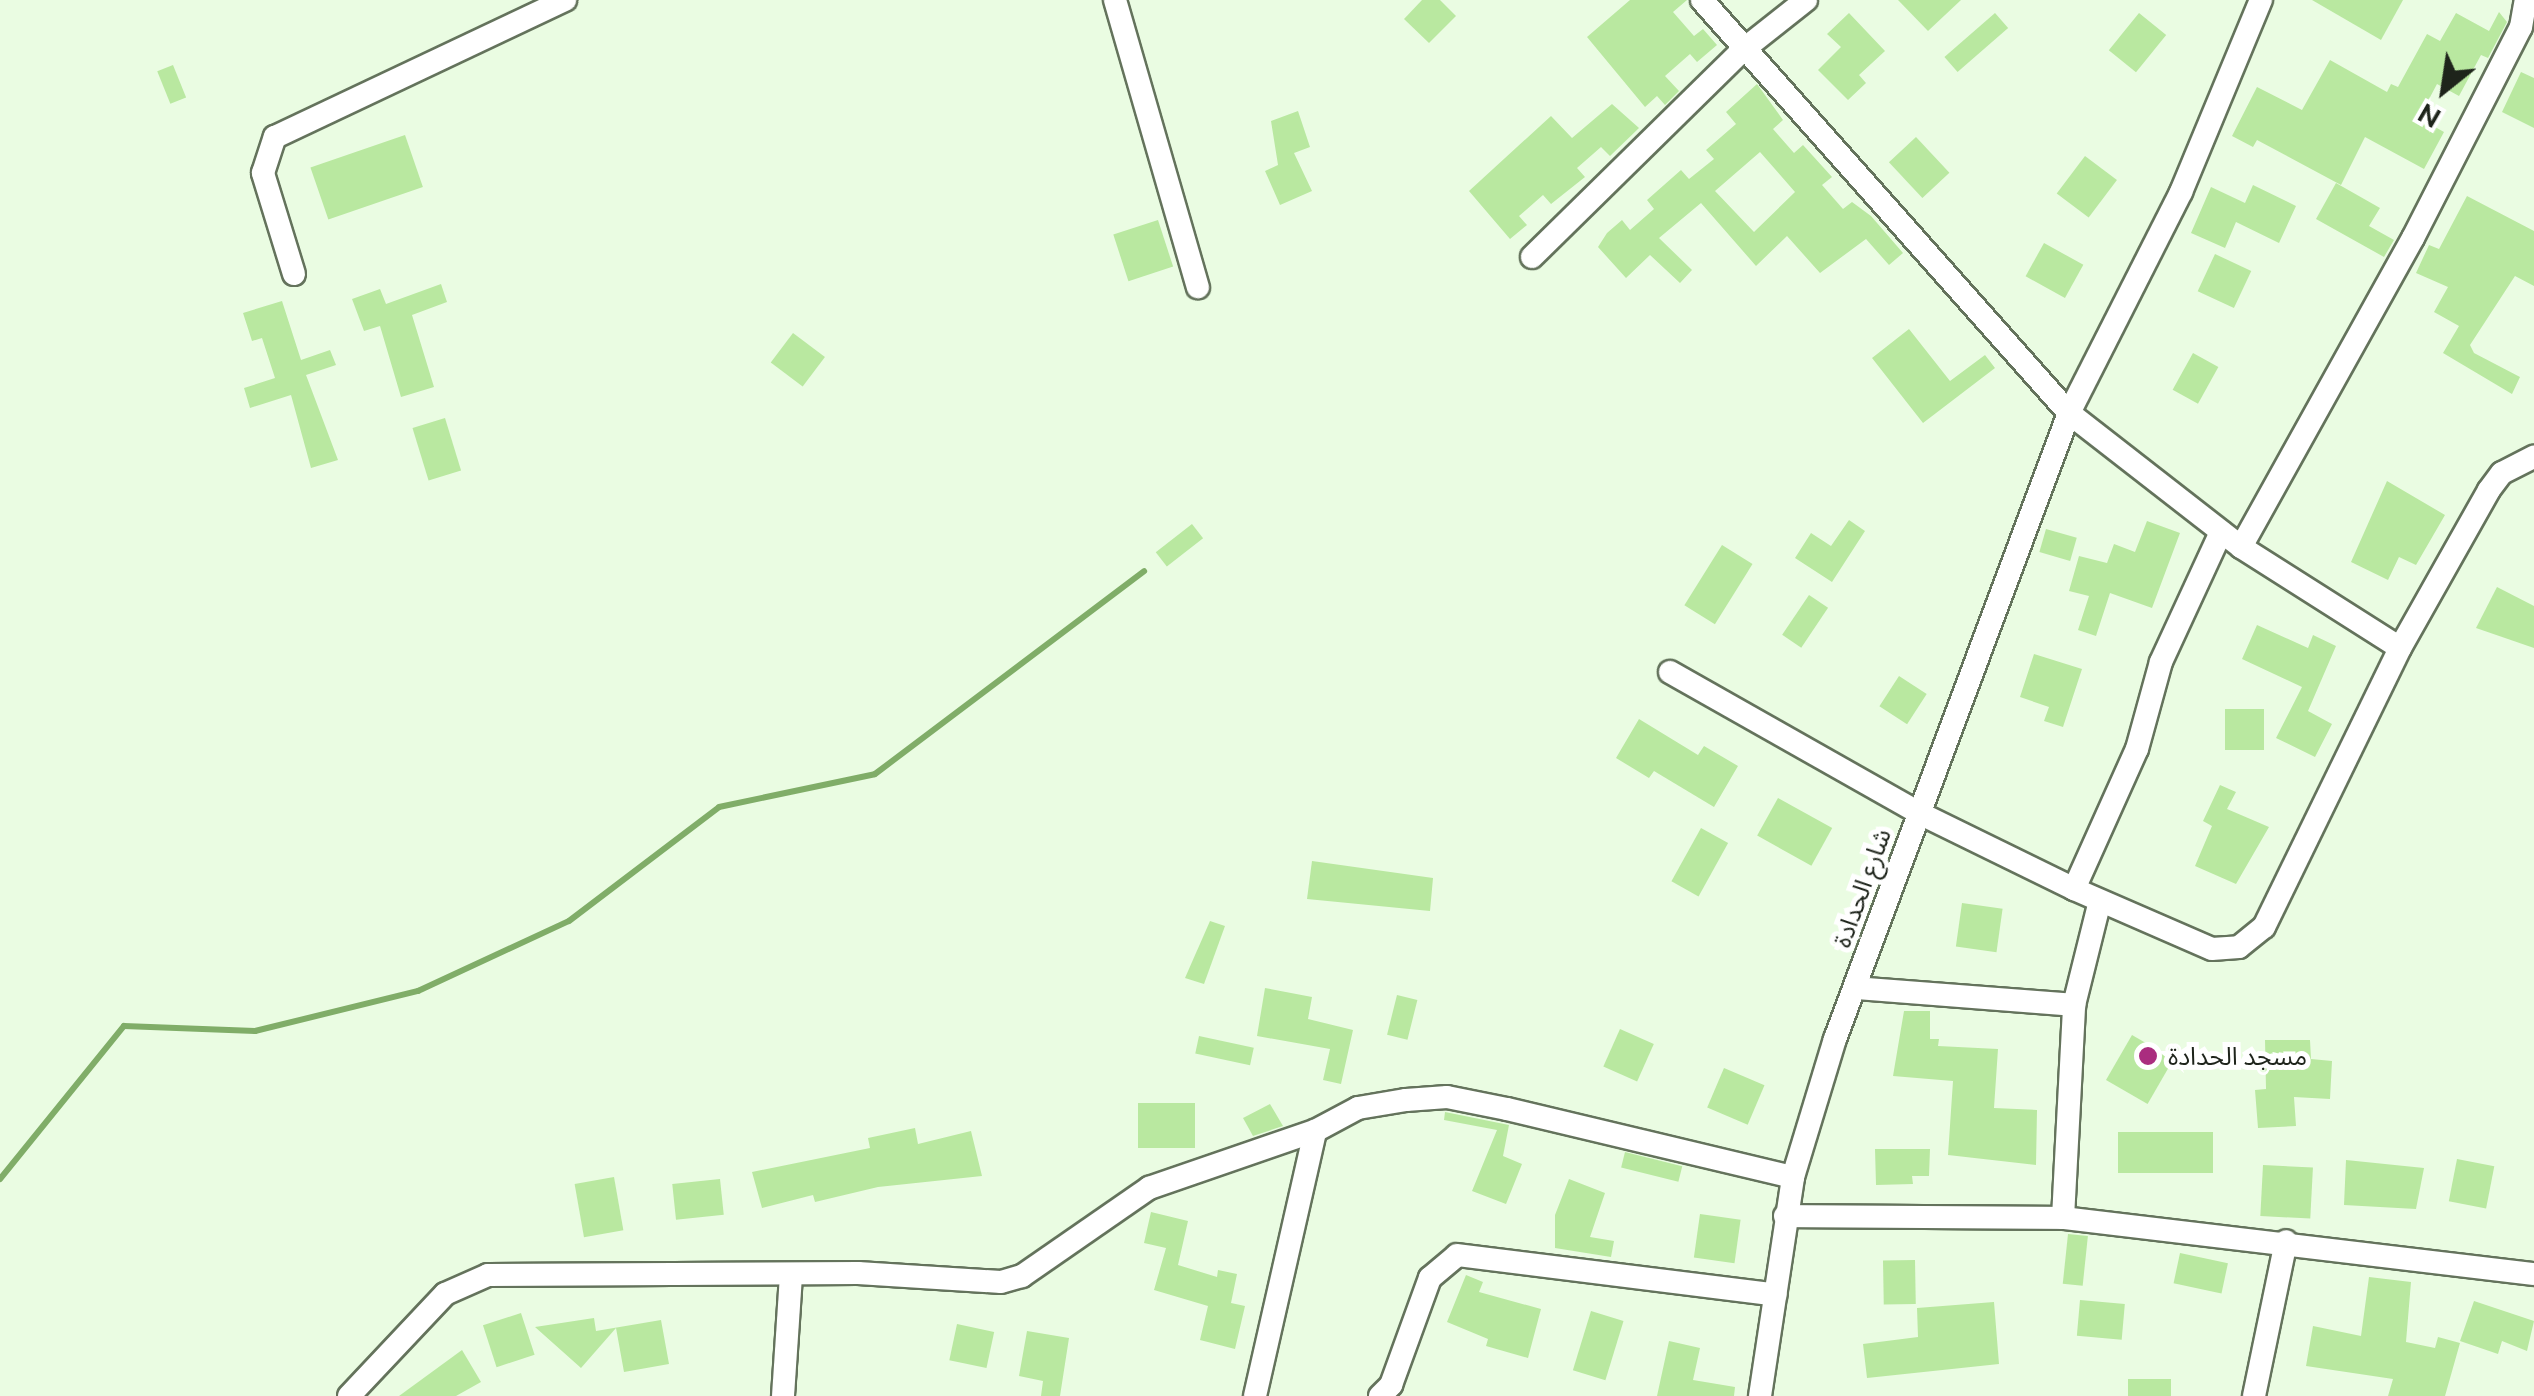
<!DOCTYPE html>
<meta charset="utf-8">
<style>
body{margin:0}
#map{position:relative;width:2534px;height:1396px;overflow:hidden;background:#eafce2;font-family:Ubuntu,"Noto Sans Arabic",sans-serif}
div>[style]{position:absolute}
.stream>*{height:6px;margin:-3px;padding:0 3px;transform-origin:3px;border-radius:3px;background:#80ad68}
.building>*{inset:0;background:#b9e8a0;transform-origin:0 0}
.roads{filter:drop-shadow(2px 0 #64735c) drop-shadow(-2px 0 #64735c) drop-shadow(0 2px #64735c) drop-shadow(0 -2px #64735c)}
.minor>*{height:22px;margin:-11px;padding:0 11px;transform-origin:11px;border-radius:11px;background:#fff}
.dots>*{width:28px;height:28px;translate:-50% -50%;box-sizing:border-box;border:5px solid #fff;border-radius:50%}
span{translate:-50% -50%;white-space:nowrap;text-align:center;line-height:1.15;-webkit-text-stroke:10px #fff;paint-order:stroke}
.street-label{font-size:25px;color:#1e241b}
.poi-label{font-size:25px;color:#1e241b}
.left{translate:0 -50%;text-align:left}
.north{position:absolute;left:2394px;top:40px;width:100px;height:100px;-webkit-text-stroke:8px #fff;paint-order:stroke;rotate:210deg;font-size:28px;font-weight:700;line-height:40px;text-align:center;color:#1e241b}
.north::after{content:'';display:block;margin:auto;width:35px;height:45px;background:#1e241b;clip-path:polygon(50% 0,100% 100%,50% 72%,0 100%)}
</style>
<div id="map">
<div class="stream">
<i style="left:0;top:1179px;width:197px;rotate:-51deg"></i>
<i style="left:124px;top:1026px;width:131px;rotate:2.2deg"></i>
<i style="left:255px;top:1031px;width:168px;rotate:-13.8deg"></i>
<i style="left:418px;top:991px;width:166px;rotate:-24.9deg"></i>
<i style="left:569px;top:921px;width:188px;rotate:-37.2deg"></i>
<i style="left:719px;top:807px;width:159px;rotate:-11.9deg"></i>
<i style="left:875px;top:774px;width:337px;rotate:-37deg"></i>
</div>
<div class="building">
<i style="clip-path:polygon(1422px 0,1440px 0,1456px 16px,1429px 43px,1404px 19px)"></i>
<i style="clip-path:polygon(1630px 0,1687px 0,1673px 12px,1694px 36px,1703px 29px,1717px 45px,1697px 62px,1690px 54px,1665px 76px,1679px 91px,1665px 105px,1657px 96px,1645px 107px,1587px 37px)"></i>
<i style="clip-path:polygon(1898px 0,1961px 0,1928px 31px)"></i>
<i style="clip-path:polygon(2312px 0,2403px 0,2381px 40px)"></i>
<i style="clip-path:polygon(2499px 12px,2507px 22px,2488px 58px,2481px 55px,2459px 96px,2437px 84px,2419px 118px,2444px 132px,2424px 169px,2365px 137px,2341px 185px,2257px 140px,2253px 147px,2232px 136px,2257px 87px,2302px 110px,2330px 60px,2387px 92px,2391px 84px,2398px 87px,2427px 34px,2440px 41px,2456px 13px,2489px 31px)"></i>
<i style="clip-path:polygon(1849px 13px,1885px 51px,1859px 75px,1866px 83px,1848px 100px,1818px 70px,1841px 47px,1827px 34px)"></i>
<i style="left:1995px;top:13px;width:20px;height:67px;rotate:49deg"></i>
<i style="left:2139px;top:13px;width:35px;height:48px;rotate:39deg"></i>
<i style="left:173px;top:65px;width:35px;height:17px;rotate:68deg"></i>
<i style="clip-path:polygon(2521px 72px,2534px 78px,2534px 128px,2502px 112px)"></i>
<i style="clip-path:polygon(evenodd,1757px 84px,1783px 120px,1773px 129px,1794px 153px,1803px 145px,1832px 177px,1822px 185px,1843px 209px,1852px 202px,1871px 216px,1903px 253px,1889px 265px,1866px 239px,1820px 273px,1787px 236px,1756px 266px,1701px 203px,1659px 238px,1692px 270px,1680px 283px,1650px 255px,1626px 278px,1598px 247px,1607px 233px,1622px 220px,1630px 230px,1654px 209px,1647px 200px,1681px 170px,1689px 179px,1714px 159px,1706px 150px,1736px 124px,1726px 112px,1757px 84px,1760px 152px,1795px 192px,1754px 232px,1715px 191px,1760px 152px)"></i>
<i style="clip-path:polygon(1612px 104px,1639px 128px,1610px 156px,1601px 147px,1577px 168px,1585px 177px,1551px 204px,1543px 195px,1519px 216px,1527px 225px,1510px 239px,1469px 191px,1551px 116px,1572px 138px)"></i>
<i style="clip-path:polygon(1298px 111px,1310px 147px,1294px 153px,1312px 191px,1280px 205px,1265px 171px,1278px 165px,1271px 121px)"></i>
<i style="left:405px;top:135px;width:55px;height:100px;rotate:71deg"></i>
<i style="left:1916px;top:137px;width:49px;height:37px;rotate:47deg"></i>
<i style="left:2085px;top:156px;width:40px;height:47px;rotate:37deg"></i>
<i style="clip-path:polygon(2336px 183px,2380px 208px,2369px 226px,2394px 240px,2384px 257px,2316px 219px)"></i>
<i style="clip-path:polygon(2253px 185px,2296px 206px,2279px 243px,2236px 222px,2225px 248px,2191px 233px,2211px 187px,2245px 203px)"></i>
<i style="clip-path:polygon(2467px 196px,2534px 231px,2534px 286px,2515px 276px,2470px 345px,2474px 353px,2520px 377px,2512px 394px,2443px 353px,2459px 326px,2434px 312px,2448px 287px,2416px 273px,2429px 245px,2439px 249px)"></i>
<i style="left:1158px;top:220px;width:49px;height:47px;rotate:72deg"></i>
<i style="left:2044px;top:243px;width:45px;height:38px;rotate:29deg"></i>
<i style="left:2215px;top:254px;width:40px;height:41px;rotate:25deg"></i>
<i style="clip-path:polygon(441px 284px,447px 302px,412px 315px,434px 387px,401px 397px,380px 326px,364px 331px,352px 299px,380px 289px,386px 304px)"></i>
<i style="clip-path:polygon(282px 301px,301px 360px,330px 350px,336px 365px,306px 375px,338px 460px,311px 468px,291px 395px,250px 408px,244px 388px,275px 378px,262px 338px,252px 341px,243px 313px)"></i>
<i style="clip-path:polygon(1909px 329px,1950px 381px,1985px 355px,1995px 368px,1923px 423px,1872px 358px)"></i>
<i style="left:793px;top:333px;width:40px;height:37px;rotate:37deg"></i>
<i style="left:2193px;top:353px;width:29px;height:42px;rotate:29deg"></i>
<i style="left:445px;top:418px;width:55px;height:34px;rotate:73deg"></i>
<i style="clip-path:polygon(2387px 481px,2445px 515px,2416px 565px,2399px 557px,2388px 580px,2351px 562px)"></i>
<i style="clip-path:polygon(1849px 520px,1865px 531px,1832px 582px,1795px 558px,1811px 533px,1831px 546px)"></i>
<i style="clip-path:polygon(2147px 521px,2180px 533px,2152px 608px,2110px 593px,2096px 636px,2078px 630px,2089px 596px,2069px 591px,2079px 556px,2107px 563px,2114px 544px,2135px 552px)"></i>
<i style="left:1192px;top:524px;width:18px;height:46px;rotate:52deg"></i>
<i style="left:2046px;top:529px;width:32px;height:24px;rotate:16deg"></i>
<i style="left:1722px;top:545px;width:36px;height:71px;rotate:32deg"></i>
<i style="clip-path:polygon(2497px 587px,2534px 606px,2534px 648px,2476px 628px)"></i>
<i style="left:1809px;top:595px;width:23px;height:48px;rotate:34deg"></i>
<i style="clip-path:polygon(2257px 625px,2308px 648px,2313px 635px,2336px 646px,2308px 711px,2332px 724px,2315px 757px,2276px 738px,2302px 687px,2242px 659px)"></i>
<i style="clip-path:polygon(2034px 654px,2082px 669px,2063px 727px,2044px 721px,2049px 707px,2020px 697px)"></i>
<i style="left:1899px;top:676px;width:33px;height:36px;rotate:33deg"></i>
<i style="left:2225px;top:709px;width:39px;height:41px"></i>
<i style="clip-path:polygon(1639px 719px,1698px 755px,1704px 746px,1738px 766px,1714px 807px,1654px 771px,1649px 778px,1616px 758px)"></i>
<i style="clip-path:polygon(2220px 785px,2236px 792px,2227px 809px,2269px 827px,2236px 884px,2195px 866px,2212px 826px,2203px 821px)"></i>
<i style="left:1778px;top:798px;width:62px;height:43px;rotate:29deg"></i>
<i style="left:1701px;top:828px;width:31px;height:61px;rotate:29deg"></i>
<i style="clip-path:polygon(1312px 861px,1433px 878px,1430px 911px,1307px 899px)"></i>
<i style="left:1962px;top:903px;width:41px;height:44px;rotate:8deg"></i>
<i style="clip-path:polygon(1210px 921px,1225px 926px,1204px 984px,1185px 978px)"></i>
<i style="clip-path:polygon(1265px 988px,1312px 997px,1308px 1019px,1353px 1030px,1341px 1084px,1323px 1080px,1330px 1049px,1257px 1036px)"></i>
<i style="left:1397px;top:995px;width:21px;height:41px;rotate:14deg"></i>
<i style="clip-path:polygon(1904px 1011px,1930px 1011px,1930px 1039px,1939px 1039px,1938px 1046px,1998px 1049px,1994px 1108px,2037px 1110px,2036px 1165px,1948px 1155px,1953px 1081px,1893px 1076px)"></i>
<i style="left:1620px;top:1029px;width:37px;height:41px;rotate:24deg"></i>
<i style="left:2132px;top:1035px;width:48px;height:52px;rotate:30deg"></i>
<i style="left:1199px;top:1036px;width:56px;height:18px;rotate:12deg"></i>
<i style="clip-path:polygon(2265px 1040px,2310px 1040px,2311px 1059px,2332px 1061px,2330px 1099px,2294px 1097px,2296px 1126px,2258px 1128px,2255px 1090px,2266px 1089px)"></i>
<i style="left:1724px;top:1068px;width:44px;height:43px;rotate:23deg"></i>
<i style="left:1138px;top:1103px;width:57px;height:45px"></i>
<i style="clip-path:polygon(1270px 1104px,1283px 1126px,1253px 1136px,1243px 1118px)"></i>
<i style="clip-path:polygon(1445px 1112px,1509px 1125px,1503px 1156px,1522px 1164px,1506px 1204px,1472px 1191px,1497px 1130px,1444px 1120px)"></i>
<i style="clip-path:polygon(915px 1128px,918px 1144px,971px 1131px,982px 1176px,878px 1187px,815px 1202px,813px 1195px,762px 1208px,752px 1172px,870px 1148px,868px 1138px)"></i>
<i style="left:2118px;top:1132px;width:95px;height:41px"></i>
<i style="clip-path:polygon(1875px 1149px,1930px 1149px,1929px 1176px,1912px 1176px,1913px 1184px,1876px 1185px)"></i>
<i style="left:1625px;top:1152px;width:59px;height:16px;rotate:14deg"></i>
<i style="left:2457px;top:1159px;width:38px;height:43px;rotate:11deg"></i>
<i style="clip-path:polygon(2346px 1160px,2424px 1168px,2416px 1209px,2344px 1205px)"></i>
<i style="left:2263px;top:1165px;width:50px;height:51px;rotate:3deg"></i>
<i style="left:614px;top:1177px;width:54px;height:40px;rotate:80deg"></i>
<i style="left:720px;top:1179px;width:36px;height:48px;rotate:84deg"></i>
<i style="clip-path:polygon(1569px 1179px,1605px 1193px,1590px 1237px,1614px 1241px,1611px 1257px,1555px 1248px,1555px 1215px)"></i>
<i style="clip-path:polygon(1151px 1212px,1188px 1221px,1178px 1265px,1217px 1277px,1218px 1270px,1237px 1274px,1231px 1303px,1245px 1306px,1235px 1349px,1200px 1340px,1208px 1306px,1154px 1290px,1166px 1248px,1144px 1243px)"></i>
<i style="left:1700px;top:1214px;width:41px;height:44px;rotate:8deg"></i>
<i style="left:2068px;top:1234px;width:20px;height:50px;rotate:6deg"></i>
<i style="left:2180px;top:1253px;width:49px;height:31px;rotate:12deg"></i>
<i style="left:1915px;top:1260px;width:44px;height:32px;rotate:89deg"></i>
<i style="clip-path:polygon(1466px 1275px,1483px 1282px,1479px 1292px,1541px 1309px,1528px 1358px,1486px 1346px,1488px 1339px,1447px 1322px)"></i>
<i style="clip-path:polygon(2369px 1277px,2411px 1282px,2406px 1342px,2435px 1348px,2438px 1337px,2460px 1343px,2445px 1396px,2388px 1396px,2393px 1379px,2306px 1366px,2313px 1326px,2361px 1336px)"></i>
<i style="left:2080px;top:1300px;width:45px;height:36px;rotate:5deg"></i>
<i style="clip-path:polygon(2474px 1301px,2534px 1321px,2527px 1351px,2502px 1341px,2498px 1354px,2460px 1341px)"></i>
<i style="clip-path:polygon(1994px 1302px,1999px 1364px,1867px 1378px,1863px 1344px,1918px 1337px,1917px 1308px)"></i>
<i style="left:1591px;top:1311px;width:34px;height:62px;rotate:17deg"></i>
<i style="left:521px;top:1313px;width:44px;height:40px;rotate:72deg"></i>
<i style="clip-path:polygon(594px 1318px,596px 1331px,661px 1320px,669px 1364px,624px 1372px,616px 1328px,581px 1368px,535px 1327px)"></i>
<i style="left:957px;top:1324px;width:38px;height:37px;rotate:12deg"></i>
<i style="clip-path:polygon(1027px 1331px,1069px 1338px,1060px 1396px,1041px 1396px,1043px 1381px,1019px 1376px)"></i>
<i style="clip-path:polygon(1669px 1341px,1700px 1348px,1693px 1380px,1735px 1387px,1734px 1396px,1657px 1396px)"></i>
<i style="clip-path:polygon(462px 1350px,481px 1382px,456px 1396px,399px 1396px)"></i>
<i style="left:2128px;top:1379px;width:43px;height:17px"></i>
</div>
<div class="roads">
<div class="minor">
<i style="left:1115px;top:0;width:299px;rotate:73.9deg"></i>
<i style="left:1702px;top:0;width:553px;rotate:48.38deg"></i>
<i style="left:2069px;top:413px;width:218px;rotate:37.9deg"></i>
<i style="left:2241px;top:547px;width:188px;rotate:32.4deg"></i>
<i style="left:1532px;top:257px;width:297px;rotate:-44.5deg"></i>
<i style="left:1744px;top:49px;width:79px;rotate:-38.3deg"></i>
<i style="left:294px;top:274px;width:106px;rotate:-107.1deg"></i>
<i style="left:263px;top:173px;width:38px;rotate:-72deg"></i>
<i style="left:275px;top:137px;width:321px;rotate:-25.3deg"></i>
<i style="left:2241px;top:547px;width:354px;rotate:-60.9deg"></i>
<i style="left:2413px;top:238px;width:237px;rotate:-62.9deg"></i>
<i style="left:2521px;top:27px;width:27px;rotate:-80deg"></i>
<i style="left:1670px;top:672px;width:286px;rotate:29.5deg"></i>
<i style="left:1919px;top:813px;width:173px;rotate:26.1deg"></i>
<i style="left:2074px;top:889px;width:150px;rotate:23.5deg"></i>
<i style="left:2212px;top:949px;width:27px;rotate:-4deg"></i>
<i style="left:2239px;top:947px;width:32px;rotate:-39deg"></i>
<i style="left:2264px;top:927px;width:310px;rotate:-64deg"></i>
<i style="left:2400px;top:648px;width:181px;rotate:-60.6deg"></i>
<i style="left:2489px;top:490px;width:21px;rotate:-53deg"></i>
<i style="left:2502px;top:473px;width:36px;rotate:-27deg"></i>
<i style="left:2074px;top:889px;width:154px;rotate:-65.8deg"></i>
<i style="left:2137px;top:749px;width:90px;rotate:-74.6deg"></i>
<i style="left:2161px;top:662px;width:143px;rotate:-65.2deg"></i>
<i style="left:1855px;top:988px;width:220px;rotate:4.4deg"></i>
<i style="left:1785px;top:1216px;width:278px;rotate:0.4deg"></i>
<i style="left:2063px;top:1218px;width:474px;rotate:6.8deg"></i>
<i style="left:2063px;top:1218px;width:213px;rotate:-87deg"></i>
<i style="left:2074px;top:1005px;width:107px;rotate:-76deg"></i>
<i style="left:349px;top:1396px;width:140px;rotate:-46.7deg"></i>
<i style="left:445px;top:1294px;width:47px;rotate:-23.8deg"></i>
<i style="left:488px;top:1275px;width:370px;rotate:-0.3deg"></i>
<i style="left:858px;top:1273px;width:143px;rotate:3.6deg"></i>
<i style="left:1001px;top:1282px;width:22px;rotate:-16deg"></i>
<i style="left:1022px;top:1276px;width:155px;rotate:-34.7deg"></i>
<i style="left:1149px;top:1188px;width:176px;rotate:-19deg"></i>
<i style="left:1315px;top:1131px;width:49px;rotate:-28.1deg"></i>
<i style="left:1358px;top:1108px;width:49px;rotate:-9.5deg"></i>
<i style="left:1406px;top:1100px;width:41px;rotate:-4.2deg"></i>
<i style="left:1447px;top:1097px;width:61px;rotate:11.3deg"></i>
<i style="left:1507px;top:1109px;width:294px;rotate:13.4deg"></i>
<i style="left:783px;top:1396px;width:121px;rotate:-86.2deg"></i>
<i style="left:1255px;top:1396px;width:272px;rotate:-77.2deg"></i>
<i style="left:1380px;top:1396px;width:16px;rotate:-45deg"></i>
<i style="left:1391px;top:1385px;width:114px;rotate:-70deg"></i>
<i style="left:1430px;top:1278px;width:35px;rotate:-40deg"></i>
<i style="left:1457px;top:1255px;width:321px;rotate:7.1deg"></i>
<i style="left:1760px;top:1396px;width:221px;rotate:-81.4deg"></i>
<i style="left:1793px;top:1177px;width:144px;rotate:-73.1deg"></i>
<i style="left:1835px;top:1039px;width:668px;rotate:-69.5deg"></i>
<i style="left:2069px;top:413px;width:248px;rotate:-63.1deg"></i>
<i style="left:2181px;top:192px;width:208px;rotate:-67.4deg"></i>
<i style="left:2254px;top:1396px;width:158px;rotate:-78.3deg"></i>
</div>
</div>
<div class="dots">
<i style="left:2148px;top:1056px;background:#aa2d7f"></i>
</div>
<div class="street-label">
<span style="left:1862px;top:888px;rotate:-70deg">شارع الحدادة</span>
</div>
<div class="poi-label">
<span class="left" style="left:2168px;top:1056px">مسجد الحدادة</span>
</div>
<div class="north">N</div>
</div>
